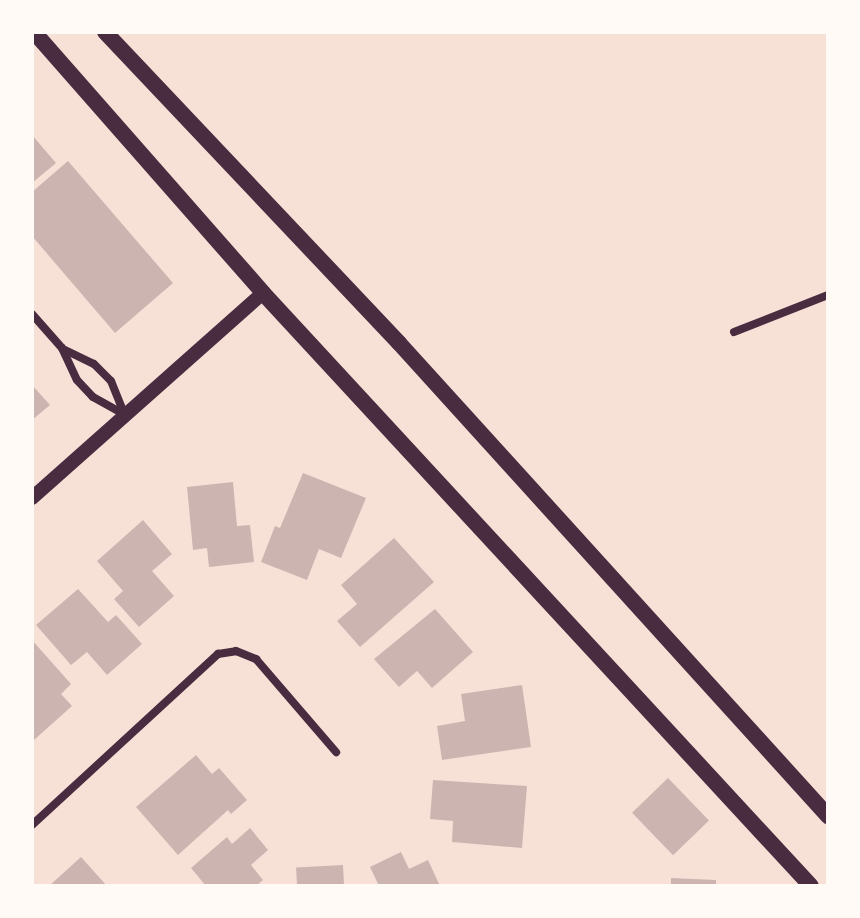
<!DOCTYPE html>
<style>
body{margin:0}
#map{position:relative;width:860px;height:918px;overflow:hidden;background:#f7e1d7;font-family:"Titillium Web",sans-serif}
div>[style]{position:absolute}
.building>*{inset:0;background:#ccb4b1;transform-origin:0 0}
.minor>*{height:8px;margin:-4px;padding:0 4px;transform-origin:4px;border-radius:4px;background:#4a2c40}
.tertiary>*{height:14px;margin:-7px;padding:0 7px;transform-origin:7px;border-radius:7px;background:#4a2c40}
.secondary>*{height:16px;margin:-8px;padding:0 8px;transform-origin:8px;border-radius:8px;background:#4a2c40}
span{translate:-50% -50%;white-space:nowrap;text-align:center;line-height:1.15;-webkit-text-stroke:6px #fffaf5;paint-order:stroke}
.frame{position:absolute;inset:0;border:34px solid #fffaf5;pointer-events:none}
</style>
<div id="map">
<div class="building">
<i style="clip-path:polygon(32px 135px,56px 163px,32px 183px)"></i>
<i style="clip-path:polygon(68px 161px,173px 283px,115px 333px,32px 236px,32px 192px)"></i>
<i style="clip-path:polygon(32px 385px,50px 405px,32px 420px)"></i>
<i style="clip-path:polygon(303px 473px,366px 498px,341px 558px,319px 549px,307px 580px,261px 562px,275px 526px,280px 528px)"></i>
<i style="clip-path:polygon(233px 482px,237px 526px,250px 525px,254px 562px,209px 567px,207px 548px,193px 550px,187px 487px)"></i>
<i style="clip-path:polygon(143px 520px,172px 554px,152px 571px,174px 596px,139px 627px,114px 599px,123px 591px,97px 561px)"></i>
<i style="clip-path:polygon(394px 538px,434px 582px,360px 647px,337px 621px,357px 604px,341px 585px)"></i>
<i style="clip-path:polygon(78px 589px,108px 622px,116px 615px,142px 644px,107px 675px,87px 652px,71px 665px,36px 625px)"></i>
<i style="clip-path:polygon(435px 609px,473px 652px,432px 688px,417px 671px,399px 687px,374px 659px)"></i>
<i style="clip-path:polygon(32px 640px,71px 684px,61px 694px,72px 706px,34px 740px)"></i>
<i style="clip-path:polygon(522px 685px,531px 747px,442px 760px,437px 726px,465px 721px,461px 694px)"></i>
<i style="clip-path:polygon(196px 755px,212px 774px,219px 768px,247px 800px,231px 814px,228px 810px,178px 855px,136px 807px)"></i>
<i style="left:668px;top:778px;width:59px;height:50px;rotate:46deg"></i>
<i style="clip-path:polygon(433px 780px,527px 786px,522px 848px,452px 842px,453px 821px,430px 819px)"></i>
<i style="clip-path:polygon(250px 828px,268px 850px,251px 865px,263px 880px,256px 886px,206px 886px,191px 868px,227px 837px,232px 844px)"></i>
<i style="clip-path:polygon(401px 852px,409px 869px,428px 860px,440px 886px,379px 886px,370px 867px)"></i>
<i style="clip-path:polygon(81px 857px,107px 886px,49px 886px)"></i>
<i style="left:343px;top:865px;width:21px;height:47px;rotate:87deg"></i>
<i style="clip-path:polygon(671px 878px,716px 880px,716px 886px,671px 886px)"></i>
</div>
<div class="minor">
<i style="left:32px;top:314px;width:45px;rotate:48.6deg"></i>
<i style="left:62px;top:348px;width:35px;rotate:65deg"></i>
<i style="left:77px;top:380px;width:23px;rotate:47deg"></i>
<i style="left:93px;top:397px;width:37px;rotate:29deg"></i>
<i style="left:734px;top:332px;width:101px;rotate:-21.5deg"></i>
<i style="left:63px;top:349px;width:34px;rotate:26deg"></i>
<i style="left:94px;top:364px;width:24px;rotate:45deg"></i>
<i style="left:111px;top:381px;width:35px;rotate:68deg"></i>
<i style="left:32px;top:825px;width:253px;rotate:-42.6deg"></i>
<i style="left:218px;top:654px;width:18px;rotate:-9deg"></i>
<i style="left:236px;top:651px;width:22px;rotate:22deg"></i>
<i style="left:256px;top:659px;width:123px;rotate:49.3deg"></i>
</div>
<div class="tertiary">
<i style="left:32px;top:498px;width:309px;rotate:-41.6deg"></i>
</div>
<div class="secondary">
<i style="left:34px;top:32px;width:347px;rotate:48.7deg"></i>
<i style="left:263px;top:293px;width:807px;rotate:47.26deg"></i>
<i style="left:105px;top:32px;width:428px;rotate:46.6deg"></i>
<i style="left:399px;top:343px;width:639px;rotate:47.79deg"></i>
</div>
<div class="frame"></div>
</div>
